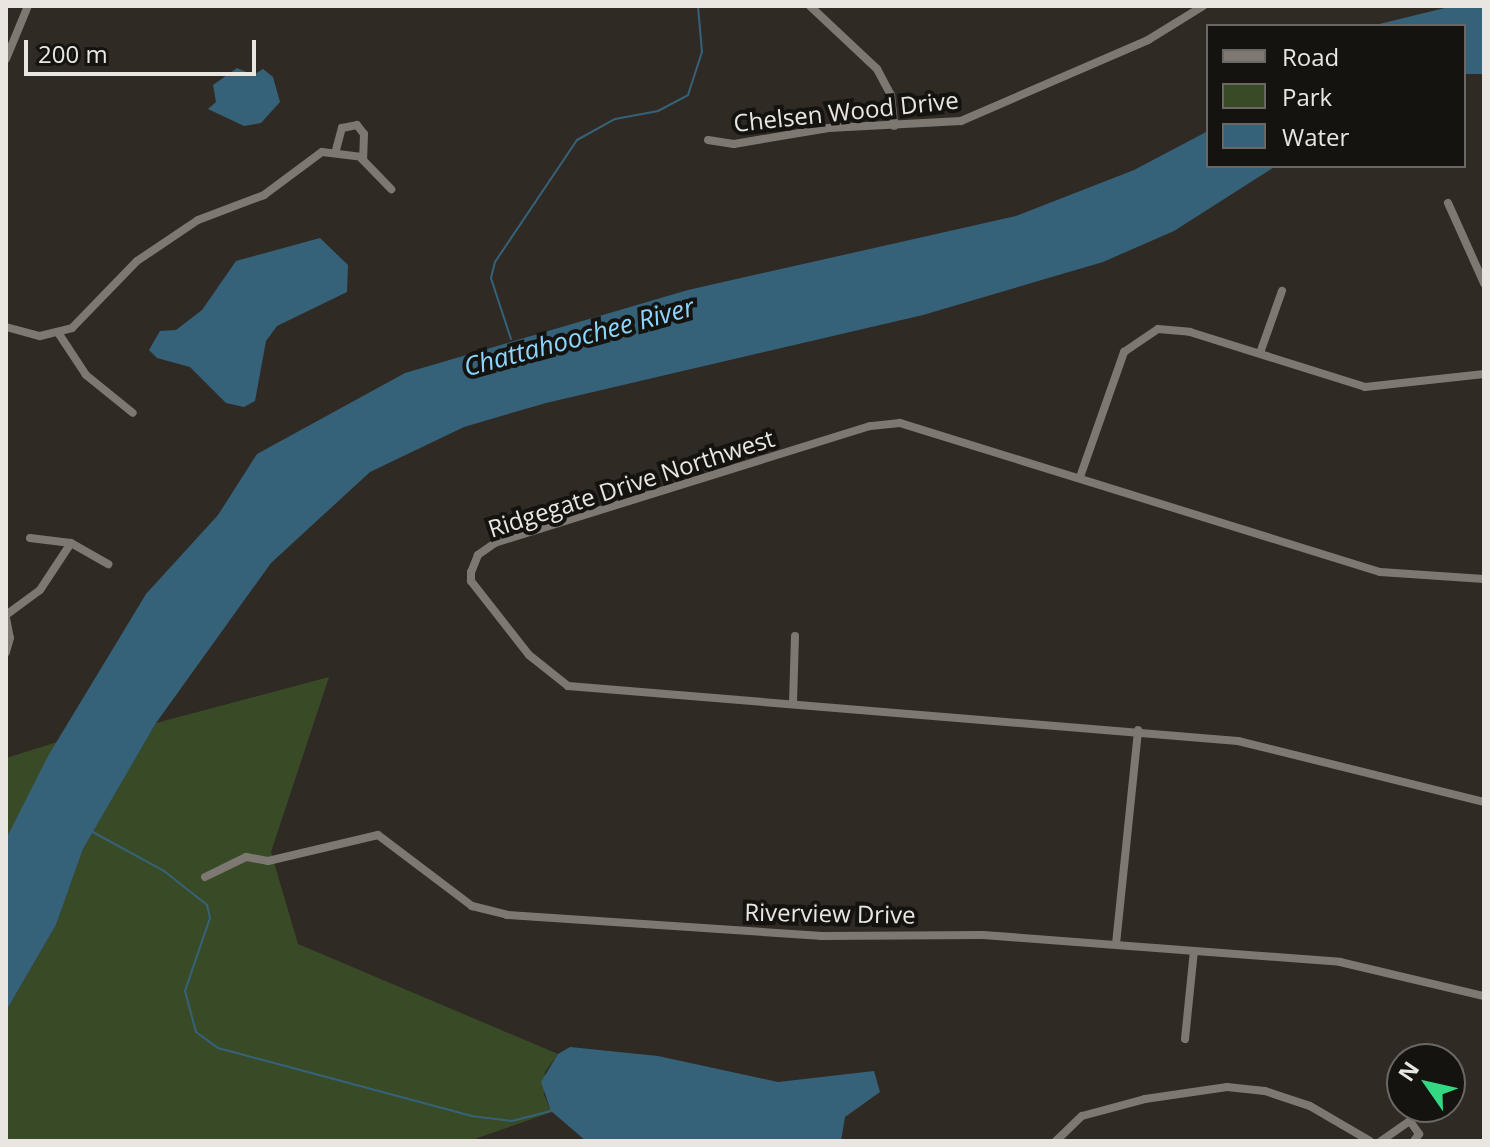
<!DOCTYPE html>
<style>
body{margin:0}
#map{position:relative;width:1490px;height:1147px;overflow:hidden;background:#2f2a24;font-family:"Open Sans",sans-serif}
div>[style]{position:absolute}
.green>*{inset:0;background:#394a27}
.water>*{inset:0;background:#366279}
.stream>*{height:2px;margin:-1px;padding:0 1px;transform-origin:1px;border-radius:1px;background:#366279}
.minor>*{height:8px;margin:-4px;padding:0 4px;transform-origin:4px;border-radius:4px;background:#7d7871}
span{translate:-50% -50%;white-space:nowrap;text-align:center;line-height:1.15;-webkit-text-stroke:8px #151310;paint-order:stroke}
.street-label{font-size:24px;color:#e9e6e2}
.water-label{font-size:26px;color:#8cd5fd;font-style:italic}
.frame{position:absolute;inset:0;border:8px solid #e9e6e2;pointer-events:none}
.legend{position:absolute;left:1206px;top:24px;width:260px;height:144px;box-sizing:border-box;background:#151310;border:2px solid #6a6764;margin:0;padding:10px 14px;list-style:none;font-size:24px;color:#e9e6e2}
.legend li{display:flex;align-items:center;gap:16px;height:40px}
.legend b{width:40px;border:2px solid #6a6764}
.north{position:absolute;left:1386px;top:1043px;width:80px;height:80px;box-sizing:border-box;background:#151310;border:2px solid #6a6764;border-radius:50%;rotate:304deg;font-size:22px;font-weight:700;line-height:32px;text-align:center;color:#e9e6e2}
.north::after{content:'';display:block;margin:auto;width:28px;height:36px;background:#32d882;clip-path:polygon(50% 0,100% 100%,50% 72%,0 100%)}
.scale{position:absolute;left:24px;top:40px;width:232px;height:36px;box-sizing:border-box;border:4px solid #e9e6e2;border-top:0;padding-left:10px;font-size:24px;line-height:28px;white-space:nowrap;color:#e9e6e2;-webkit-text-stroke:6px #151310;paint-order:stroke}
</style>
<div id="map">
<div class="green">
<i style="clip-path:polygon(329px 677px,271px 852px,298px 944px,558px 1054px,545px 1072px,544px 1095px,552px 1112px,469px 1141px,6px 1141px,6px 1011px,56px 925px,83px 849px,156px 723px)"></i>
<i style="clip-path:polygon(83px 734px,6px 869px,6px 758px)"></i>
</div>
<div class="water">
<i style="clip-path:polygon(1453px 6px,1484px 6px,1484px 74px,1464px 74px,1464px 26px,1371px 26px)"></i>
<i style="clip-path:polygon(237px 68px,253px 75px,263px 69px,273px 77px,280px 102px,261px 123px,244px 126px,208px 109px,216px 102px,213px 85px)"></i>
<i style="clip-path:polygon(1208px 131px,1208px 166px,1276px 166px,1174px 231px,1103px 262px,923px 315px,546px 403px,464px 427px,370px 472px,271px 563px,156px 723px,83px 849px,56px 925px,6px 1011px,6px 839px,48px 756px,146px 594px,218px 515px,257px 454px,405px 373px,688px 290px,1016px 216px,1134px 170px)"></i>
<i style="clip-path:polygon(320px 238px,348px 265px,347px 292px,277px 326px,266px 341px,255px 401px,244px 407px,226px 403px,190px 367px,157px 358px,149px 350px,160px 331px,176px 330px,202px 310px,236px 261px)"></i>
<i style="clip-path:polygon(570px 1047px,658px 1056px,778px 1082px,874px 1071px,880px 1092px,845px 1117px,841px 1141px,586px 1141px,551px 1111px,541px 1082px,558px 1054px)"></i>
</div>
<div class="stream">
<i style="left:511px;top:339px;width:64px;rotate:-108.2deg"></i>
<i style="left:491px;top:278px;width:16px;rotate:-76deg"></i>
<i style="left:495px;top:262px;width:147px;rotate:-56.1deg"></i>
<i style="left:577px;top:140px;width:43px;rotate:-28.9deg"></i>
<i style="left:615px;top:119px;width:44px;rotate:-10.5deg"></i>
<i style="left:658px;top:111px;width:34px;rotate:-28deg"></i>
<i style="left:688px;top:95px;width:45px;rotate:-72deg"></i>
<i style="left:702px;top:52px;width:46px;rotate:-95deg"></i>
<i style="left:91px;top:831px;width:83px;rotate:28.7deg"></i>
<i style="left:164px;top:871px;width:55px;rotate:38.3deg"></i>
<i style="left:207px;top:905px;width:13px;rotate:77deg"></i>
<i style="left:210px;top:918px;width:77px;rotate:108.9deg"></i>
<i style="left:185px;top:991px;width:42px;rotate:75deg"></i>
<i style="left:196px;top:1032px;width:27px;rotate:36deg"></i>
<i style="left:218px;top:1048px;width:262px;rotate:15deg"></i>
<i style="left:471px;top:1116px;width:41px;rotate:7deg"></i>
<i style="left:512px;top:1121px;width:40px;rotate:-14.4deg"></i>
</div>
<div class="minor">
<i style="left:810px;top:6px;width:92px;rotate:43.2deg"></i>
<i style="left:877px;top:69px;width:30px;rotate:62deg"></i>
<i style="left:891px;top:95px;width:31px;rotate:84deg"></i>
<i style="left:6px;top:59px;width:57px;rotate:-67.5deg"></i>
<i style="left:708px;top:140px;width:26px;rotate:9deg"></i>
<i style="left:734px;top:144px;width:96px;rotate:-9.6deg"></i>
<i style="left:829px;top:128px;width:132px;rotate:-3deg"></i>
<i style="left:961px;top:121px;width:204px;rotate:-23.4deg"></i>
<i style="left:1148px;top:40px;width:65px;rotate:-31.7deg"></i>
<i style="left:336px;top:150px;width:23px;rotate:-75deg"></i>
<i style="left:342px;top:128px;width:15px;rotate:-11deg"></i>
<i style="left:357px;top:125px;width:11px;rotate:52deg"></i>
<i style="left:364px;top:134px;width:26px;rotate:92deg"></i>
<i style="left:1448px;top:203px;width:88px;rotate:65.8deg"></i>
<i style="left:6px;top:327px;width:35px;rotate:15deg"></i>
<i style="left:40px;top:336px;width:33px;rotate:-14deg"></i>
<i style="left:72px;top:328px;width:93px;rotate:-45.9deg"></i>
<i style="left:137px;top:261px;width:73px;rotate:-33.9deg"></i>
<i style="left:198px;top:220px;width:71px;rotate:-20.7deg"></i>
<i style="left:264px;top:195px;width:72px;rotate:-36.6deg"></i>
<i style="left:322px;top:152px;width:38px;rotate:7deg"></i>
<i style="left:360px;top:157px;width:45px;rotate:45.9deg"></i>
<i style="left:59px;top:334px;width:49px;rotate:56.6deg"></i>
<i style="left:86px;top:375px;width:60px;rotate:39deg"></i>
<i style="left:1260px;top:353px;width:66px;rotate:-70.5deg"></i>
<i style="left:1080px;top:477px;width:133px;rotate:-70.6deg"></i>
<i style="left:1124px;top:352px;width:41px;rotate:-34.1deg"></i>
<i style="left:1158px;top:329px;width:32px;rotate:5deg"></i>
<i style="left:1190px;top:332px;width:183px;rotate:17.4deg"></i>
<i style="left:1365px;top:387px;width:120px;rotate:-6.2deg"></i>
<i style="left:30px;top:538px;width:41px;rotate:7deg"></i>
<i style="left:71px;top:543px;width:43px;rotate:29.6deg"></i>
<i style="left:1484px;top:579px;width:104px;rotate:-176.1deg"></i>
<i style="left:1380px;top:572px;width:503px;rotate:-162.75deg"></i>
<i style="left:900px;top:423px;width:30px;rotate:174deg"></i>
<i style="left:870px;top:426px;width:393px;rotate:162.7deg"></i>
<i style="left:495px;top:543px;width:21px;rotate:145deg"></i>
<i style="left:478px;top:555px;width:18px;rotate:112deg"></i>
<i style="left:471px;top:572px;width:9px;rotate:90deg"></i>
<i style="left:471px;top:581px;width:94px;rotate:51.9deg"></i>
<i style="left:529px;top:655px;width:50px;rotate:38.5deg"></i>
<i style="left:568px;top:686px;width:672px;rotate:4.69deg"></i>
<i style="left:1238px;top:741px;width:253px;rotate:13.9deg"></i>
<i style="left:6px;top:615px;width:42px;rotate:-36.3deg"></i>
<i style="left:40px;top:590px;width:56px;rotate:-56.6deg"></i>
<i style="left:6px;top:618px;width:20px;rotate:79deg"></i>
<i style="left:10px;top:638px;width:15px;rotate:106deg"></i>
<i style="left:793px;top:703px;width:67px;rotate:-88.3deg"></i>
<i style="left:205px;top:877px;width:46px;rotate:-26deg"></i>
<i style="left:246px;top:857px;width:22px;rotate:10deg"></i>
<i style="left:268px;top:861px;width:113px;rotate:-13.3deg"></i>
<i style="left:378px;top:835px;width:118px;rotate:37.1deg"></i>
<i style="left:472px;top:906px;width:36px;rotate:14deg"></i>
<i style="left:507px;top:915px;width:316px;rotate:3.8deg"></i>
<i style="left:822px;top:936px;width:161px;rotate:-0.4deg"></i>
<i style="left:983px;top:935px;width:358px;rotate:4.3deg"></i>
<i style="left:1340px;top:962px;width:148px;rotate:13.3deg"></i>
<i style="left:1116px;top:944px;width:215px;rotate:-84.1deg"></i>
<i style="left:1185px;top:1039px;width:88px;rotate:-84.2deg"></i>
<i style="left:1056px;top:1141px;width:36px;rotate:-44deg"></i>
<i style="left:1082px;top:1116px;width:65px;rotate:-15.1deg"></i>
<i style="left:1145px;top:1099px;width:83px;rotate:-8.3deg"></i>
<i style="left:1227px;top:1087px;width:38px;rotate:6deg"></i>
<i style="left:1265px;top:1091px;width:47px;rotate:18.4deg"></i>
<i style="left:1310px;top:1106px;width:69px;rotate:30.3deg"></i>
<i style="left:1381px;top:1141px;width:35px;rotate:-35deg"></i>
<i style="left:1410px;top:1121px;width:16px;rotate:55deg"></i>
<i style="left:1419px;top:1134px;width:9px;rotate:126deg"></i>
</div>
<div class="street-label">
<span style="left:846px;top:111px;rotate:-6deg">Chelsen Wood Drive</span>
<span style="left:631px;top:483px;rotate:-18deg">Ridgegate Drive Northwest</span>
<span style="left:830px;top:913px;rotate:1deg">Riverview Drive</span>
</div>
<div class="water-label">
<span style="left:579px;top:337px;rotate:-15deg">Chattahoochee River</span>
</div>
<div class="frame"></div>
<ul class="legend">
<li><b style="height:10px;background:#7d7871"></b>Road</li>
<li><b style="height:22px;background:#394a27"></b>Park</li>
<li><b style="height:22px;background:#366279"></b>Water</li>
</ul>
<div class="north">N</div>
<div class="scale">200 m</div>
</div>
